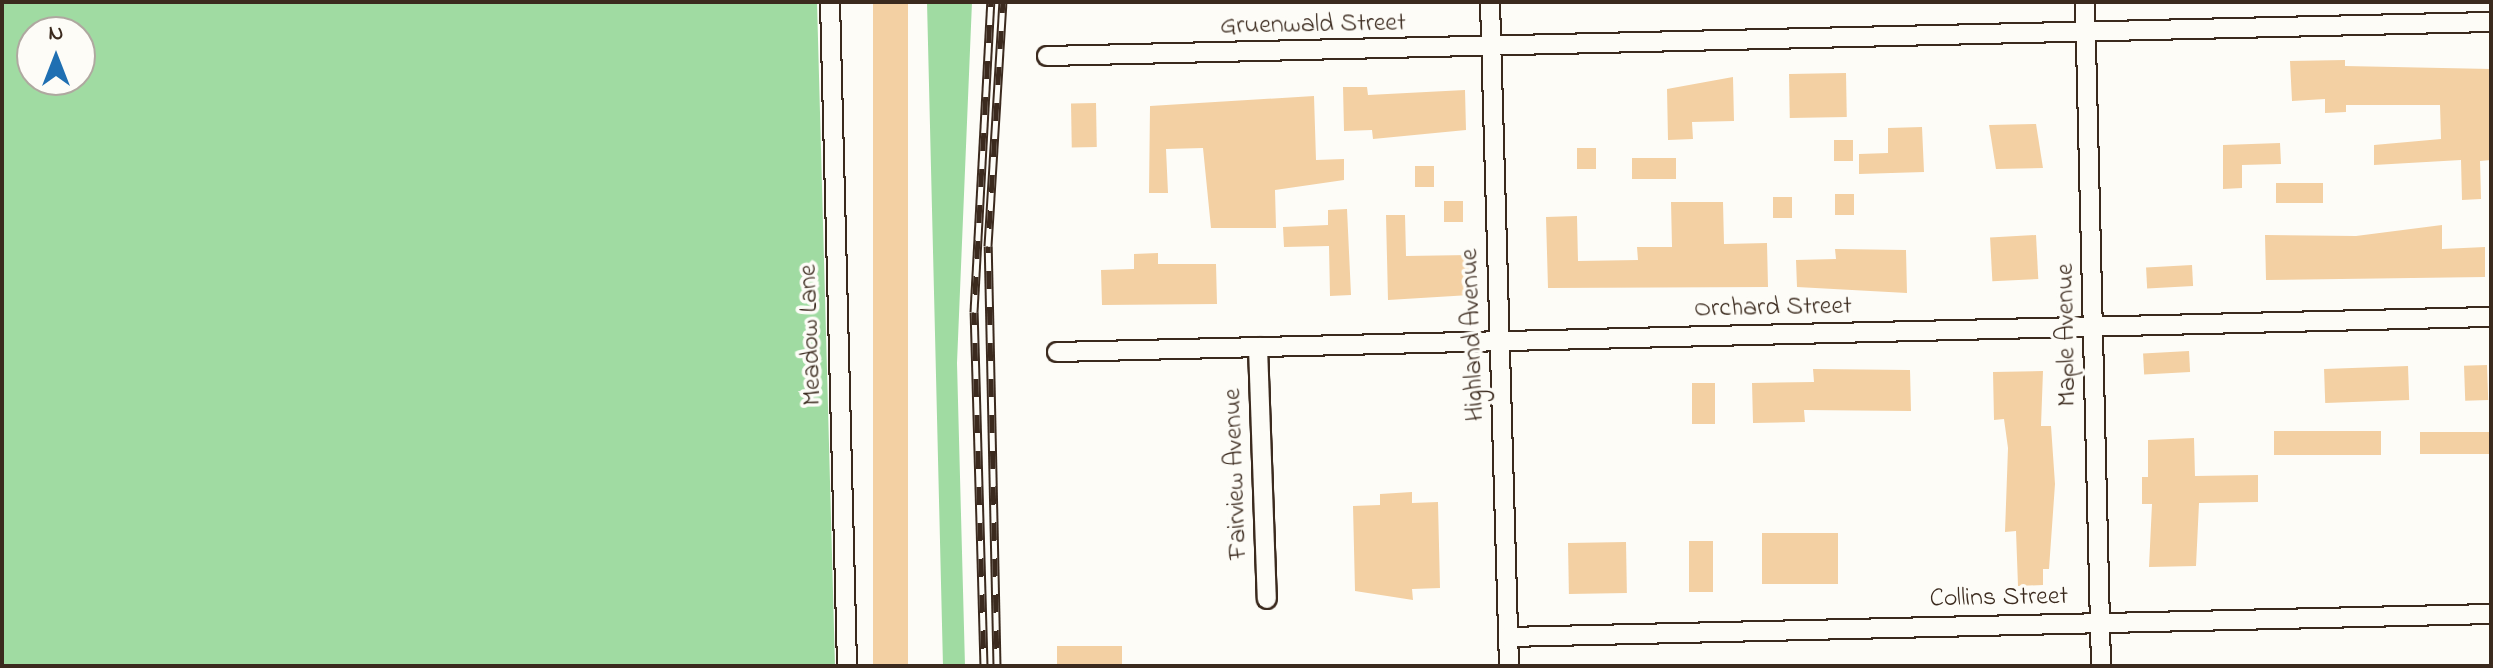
<!DOCTYPE html>
<style>
body{margin:0}
#map{position:relative;width:2493px;height:668px;overflow:hidden;background:#fdfcf7;font-family:"Indie Flower",sans-serif}
div>[style]{position:absolute}
.green>*{inset:0;background:#a0dba2}
.building>*{inset:0;background:#f3d0a3;transform-origin:0 0}
.roads{filter:drop-shadow(2px 0 #3b2a1e) drop-shadow(-2px 0 #3b2a1e) drop-shadow(0 2px #3b2a1e) drop-shadow(0 -2px #3b2a1e)}
.street>*{height:18px;margin:-9px;padding:0 9px;transform-origin:9px;border-radius:9px;background:#fdfcf7}
.rail>*{height:9px;margin-top:-4.5px;transform-origin:0;background:repeating-linear-gradient(90deg,#fdfcf7 0 18px,#3b2a1e 0 36px);box-sizing:border-box;border-block:2px solid #3b2a1e}
span{translate:-50% -50%;white-space:nowrap;text-align:center;line-height:1.15;-webkit-text-stroke:7px #fdfcf7;paint-order:stroke}
.street-label{font-size:26px;color:#3b2a1e}
.frame{position:absolute;inset:0;border:4px solid #3b2a1e;pointer-events:none}
.north{position:absolute;left:16px;top:16px;width:80px;height:80px;box-sizing:border-box;background:#fdfcf7;border:2px solid #afa8a0;border-radius:50%;rotate:0deg;font-size:22px;font-weight:700;line-height:32px;text-align:center;color:#3b2a1e}
.north::after{content:'';display:block;margin:auto;width:28px;height:36px;background:#1f6fb2;clip-path:polygon(50% 0,100% 100%,50% 72%,0 100%)}
</style>
<div id="map">
<div class="green">
<i style="clip-path:polygon(evenodd,2px 2px,817px 2px,835px 666px,2px 666px,2px 2px,32px 32px,80px 32px,80px 80px,32px 80px,32px 32px)"></i>
<i style="clip-path:polygon(927px 2px,972px 2px,957px 363px,965px 666px,943px 666px)"></i>
</div>
<div class="building">
<i style="left:873px;top:2px;width:35px;height:664px"></i>
<i style="clip-path:polygon(2345px 60px,2345px 66px,2491px 69px,2491px 160px,2480px 161px,2481px 199px,2462px 200px,2461px 160px,2374px 165px,2374px 145px,2441px 139px,2440px 105px,2346px 105px,2346px 112px,2325px 113px,2325px 99px,2292px 101px,2290px 61px)"></i>
<i style="left:1846px;top:73px;width:44px;height:57px;rotate:89deg"></i>
<i style="clip-path:polygon(1733px 77px,1734px 121px,1692px 122px,1693px 139px,1668px 140px,1667px 89px)"></i>
<i style="clip-path:polygon(1343px 87px,1367px 87px,1368px 95px,1465px 90px,1466px 130px,1373px 139px,1372px 130px,1344px 131px)"></i>
<i style="clip-path:polygon(1314px 96px,1316px 160px,1344px 159px,1344px 180px,1275px 190px,1276px 228px,1211px 228px,1203px 148px,1166px 149px,1168px 193px,1149px 193px,1150px 106px)"></i>
<i style="left:1096px;top:103px;width:44px;height:25px;rotate:89deg"></i>
<i style="clip-path:polygon(2036px 124px,2043px 168px,1996px 169px,1989px 125px)"></i>
<i style="clip-path:polygon(1922px 127px,1924px 172px,1859px 174px,1859px 154px,1888px 153px,1888px 128px)"></i>
<i style="left:1834px;top:140px;width:19px;height:21px"></i>
<i style="clip-path:polygon(2280px 143px,2281px 164px,2242px 165px,2242px 188px,2223px 189px,2223px 145px)"></i>
<i style="left:1577px;top:148px;width:19px;height:21px"></i>
<i style="left:1632px;top:158px;width:44px;height:21px"></i>
<i style="left:1434px;top:166px;width:21px;height:19px;rotate:90deg"></i>
<i style="left:2276px;top:183px;width:47px;height:20px"></i>
<i style="left:1835px;top:194px;width:19px;height:21px"></i>
<i style="left:1792px;top:197px;width:21px;height:19px;rotate:90deg"></i>
<i style="left:1463px;top:201px;width:21px;height:19px;rotate:90deg"></i>
<i style="clip-path:polygon(1671px 202px,1723px 202px,1724px 244px,1767px 243px,1768px 287px,1548px 288px,1546px 217px,1577px 216px,1578px 261px,1638px 260px,1637px 247px,1672px 247px)"></i>
<i style="clip-path:polygon(1347px 209px,1351px 295px,1330px 296px,1329px 246px,1284px 247px,1283px 227px,1328px 225px,1328px 210px)"></i>
<i style="clip-path:polygon(1386px 215px,1405px 215px,1406px 256px,1469px 255px,1470px 295px,1388px 300px)"></i>
<i style="clip-path:polygon(2442px 225px,2442px 249px,2485px 247px,2485px 277px,2266px 280px,2265px 235px,2356px 236px)"></i>
<i style="left:2036px;top:235px;width:44px;height:46px;rotate:87deg"></i>
<i style="clip-path:polygon(1835px 249px,1906px 250px,1907px 293px,1797px 287px,1796px 260px,1836px 259px)"></i>
<i style="clip-path:polygon(1158px 253px,1158px 264px,1216px 264px,1217px 304px,1102px 305px,1101px 270px,1134px 269px,1134px 254px)"></i>
<i style="left:2192px;top:265px;width:21px;height:46px;rotate:87deg"></i>
<i style="left:2189px;top:351px;width:21px;height:46px;rotate:87deg"></i>
<i style="left:2487px;top:365px;width:35px;height:23px;rotate:88deg"></i>
<i style="left:2408px;top:366px;width:34px;height:84px;rotate:88deg"></i>
<i style="clip-path:polygon(1813px 369px,1910px 370px,1911px 411px,1804px 410px,1805px 422px,1753px 423px,1752px 383px,1814px 382px)"></i>
<i style="clip-path:polygon(2043px 371px,2041px 426px,2051px 426px,2055px 484px,2049px 569px,2043px 569px,2043px 585px,2018px 586px,2016px 531px,2005px 532px,2008px 448px,2004px 419px,1994px 420px,1993px 372px)"></i>
<i style="left:1692px;top:383px;width:23px;height:41px"></i>
<i style="left:2381px;top:431px;width:24px;height:107px;rotate:90deg"></i>
<i style="left:2420px;top:432px;width:71px;height:22px"></i>
<i style="clip-path:polygon(2194px 438px,2195px 476px,2258px 475px,2258px 502px,2199px 503px,2196px 566px,2149px 567px,2152px 504px,2142px 504px,2142px 477px,2148px 477px,2148px 440px)"></i>
<i style="clip-path:polygon(1412px 492px,1412px 503px,1438px 502px,1440px 588px,1412px 589px,1413px 600px,1355px 591px,1353px 506px,1380px 505px,1380px 494px)"></i>
<i style="left:1762px;top:533px;width:76px;height:51px"></i>
<i style="left:1689px;top:541px;width:24px;height:51px"></i>
<i style="left:1626px;top:542px;width:51px;height:58px;rotate:89deg"></i>
<i style="left:1122px;top:646px;width:20px;height:65px;rotate:90deg"></i>
</div>
<div class="roads">
<div class="street">
<i style="left:830px;top:2px;width:664px;rotate:88.53deg"></i>
<i style="left:1490px;top:2px;width:664px;rotate:88.36deg"></i>
<i style="left:2085px;top:2px;width:664px;rotate:88.62deg"></i>
<i style="left:1047px;top:56px;width:1444px;rotate:-1.35deg"></i>
<i style="left:1258px;top:347px;width:252px;rotate:88deg"></i>
<i style="left:1057px;top:352px;width:1434px;rotate:-1.4deg"></i>
<i style="left:1508px;top:637px;width:983px;rotate:-1.34deg"></i>
</div>
</div>
<div class="rail">
<i style="left:984px;top:666px;width:354px;rotate:-91.6deg"></i>
<i style="left:974px;top:312px;width:310px;rotate:-86.9deg"></i>
<i style="left:997px;top:666px;width:420px;rotate:-91.2deg"></i>
<i style="left:988px;top:246px;width:244px;rotate:-86.5deg"></i>
</div>
<div class="street-label">
<span style="left:1313px;top:26px;rotate:-1deg">Gruenwald Street</span>
<span style="left:1773px;top:309px;rotate:-1deg">Orchard Street</span>
<span style="left:812px;top:335px;rotate:-92deg">Meadow Lane</span>
<span style="left:1474px;top:335px;rotate:-92deg">Highland Avenue</span>
<span style="left:2068px;top:335px;rotate:-91deg">Maple Avenue</span>
<span style="left:1237px;top:474px;rotate:-92deg">Fairview Avenue</span>
<span style="left:1999px;top:599px;rotate:-1deg">Collins Street</span>
</div>
<div class="frame"></div>
<div class="north">N</div>
</div>
